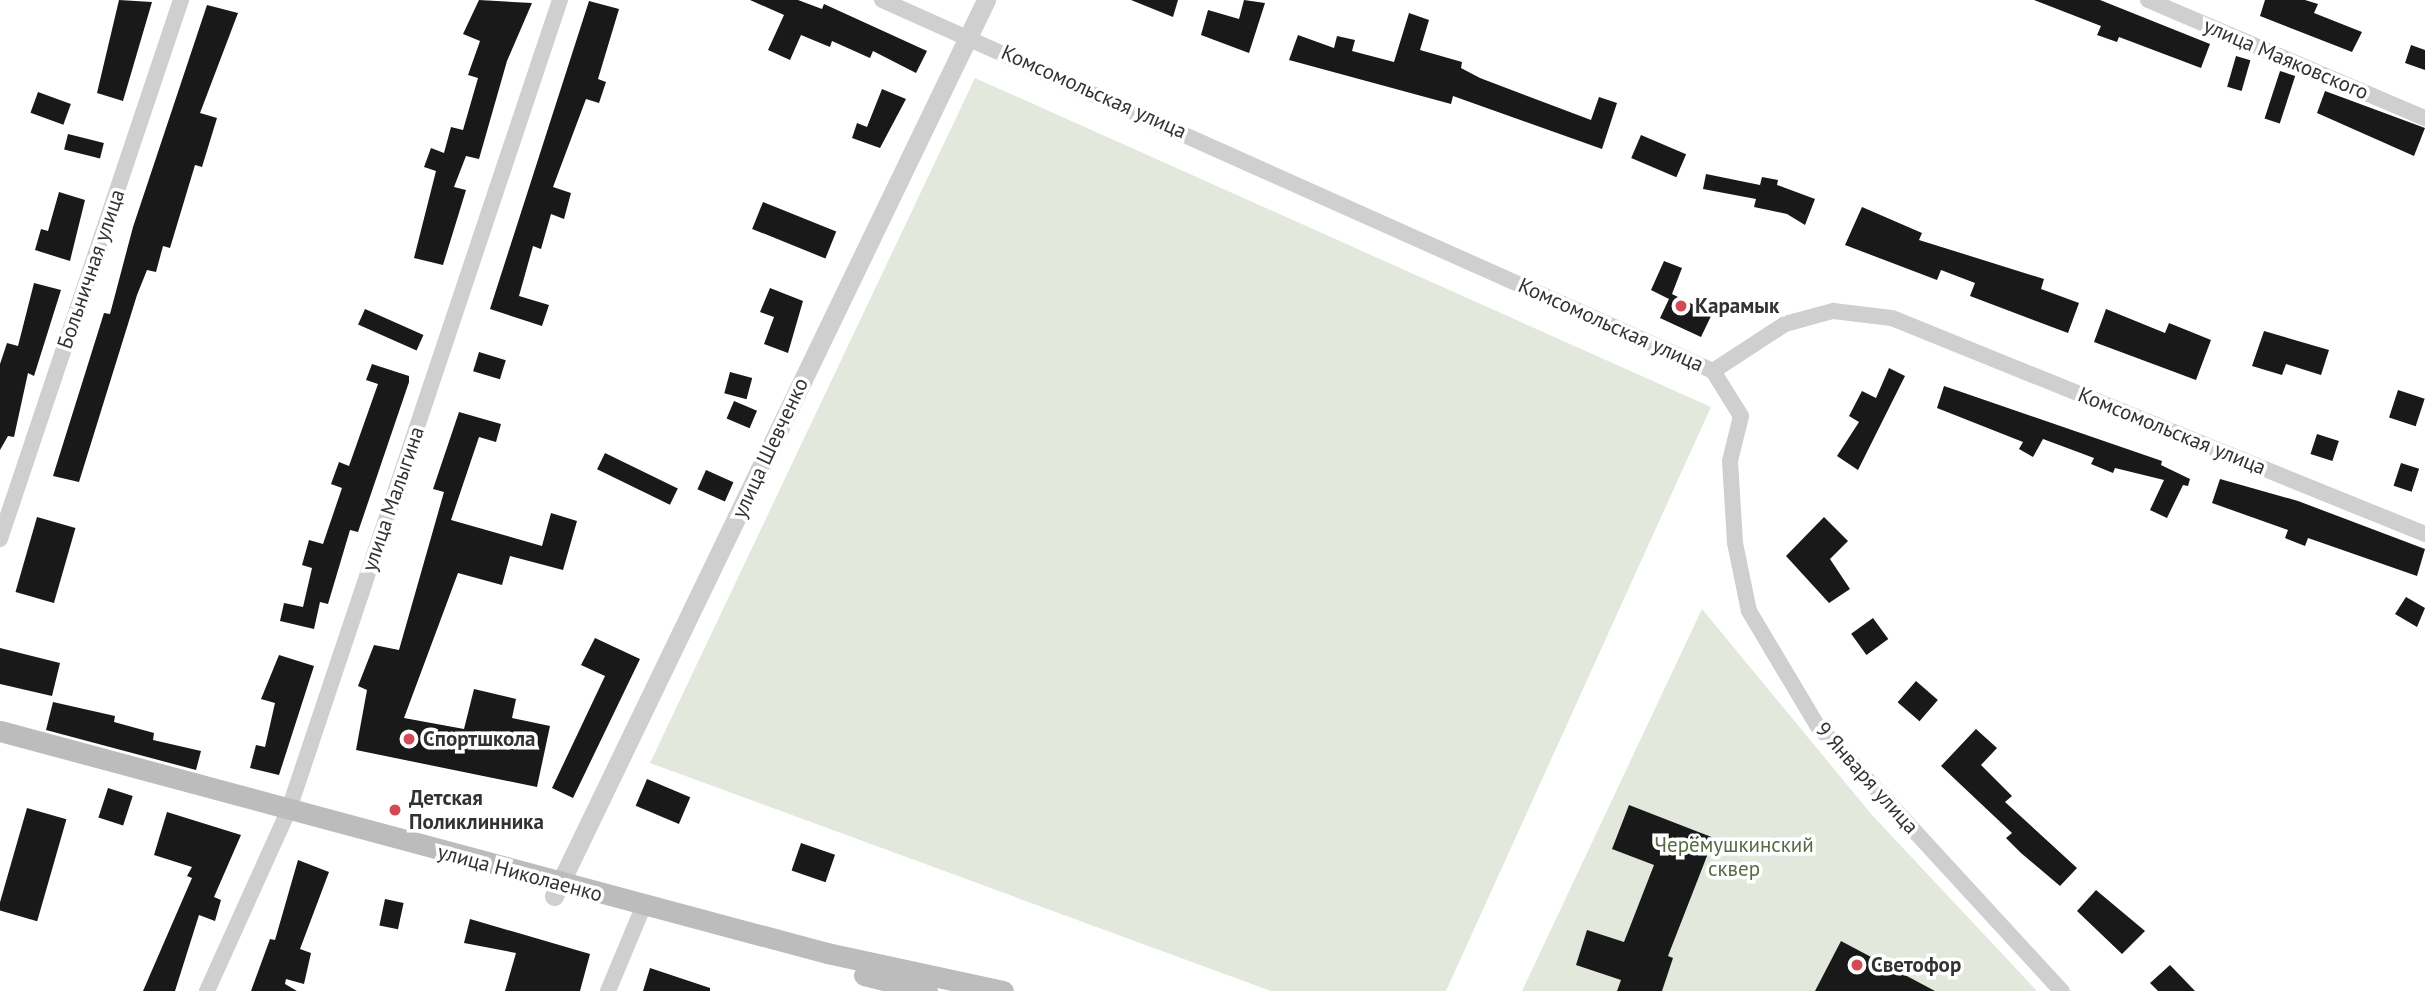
<!DOCTYPE html>
<meta charset="utf-8">
<style>
body{margin:0}
#map{position:relative;width:2425px;height:991px;overflow:hidden;background:#fff;font-family:"PT Sans",sans-serif}
div>[style]{position:absolute}
.green>*{inset:0;background:#e2e8dc}
.building>*{inset:0;background:#191919;transform-origin:0 0}
.minor>*{height:16px;margin:-8px;padding:0 8px;transform-origin:8px;border-radius:8px;background:#cfcfcf}
.tertiary>*{height:19px;margin:-9.5px;padding:0 9.5px;transform-origin:9.5px;border-radius:9.5px;background:#cfcfcf}
.secondary>*{height:21px;margin:-10.5px;padding:0 10.5px;transform-origin:10.5px;border-radius:10.5px;background:#bcbcbc}
.dots>*{width:19px;height:19px;translate:-50% -50%;box-sizing:border-box;border:4px solid #fff;border-radius:50%}
span{translate:-50% -50%;white-space:nowrap;text-align:center;line-height:1.15;-webkit-text-stroke:7px #fff;paint-order:stroke}
.street-label{font-size:21px;color:#323232}
.poi-label{font-size:21px;color:#323232;font-weight:700}
.left{translate:0 -50%;text-align:left}
.park-label{font-size:21px;color:#566943}
</style>
<div id="map">
<div class="green">
<i style="clip-path:polygon(975px 78px,1711px 407px,1446px 991px,1271px 991px,650px 763px)"></i>
<i style="clip-path:polygon(1702px 609px,1872px 815px,2037px 991px,1522px 991px)"></i>
</div>
<div class="building">
<i style="clip-path:polygon(119px 0,152px 2px,123px 101px,97px 93px)"></i>
<i style="clip-path:polygon(479px 0,532px 3px,507px 61px,479px 159px,466px 156px,454px 187px,466px 190px,443px 265px,414px 258px,436px 171px,424px 167px,431px 148px,444px 153px,451px 127px,463px 130px,478px 78px,468px 75px,480px 41px,463px 34px)"></i>
<i style="clip-path:polygon(750px 0,798px 0,822px 9px,824px 4px,927px 51px,916px 73px,873px 51px,870px 58px,832px 41px,830px 47px,801px 35px,790px 60px,768px 50px,784px 15px)"></i>
<i style="clip-path:polygon(1131px 0,1178px 0,1173px 17px)"></i>
<i style="clip-path:polygon(1244px 0,1265px 3px,1249px 53px,1201px 35px,1208px 10px,1239px 19px)"></i>
<i style="clip-path:polygon(2034px 0,2100px 0,2210px 44px,2201px 68px,2119px 37px,2117px 42px,2097px 35px,2101px 26px)"></i>
<i style="clip-path:polygon(2265px 0,2305px 0,2318px 4px,2314px 13px,2362px 32px,2352px 52px,2260px 16px)"></i>
<i style="clip-path:polygon(589px 1px,619px 9px,598px 79px,606px 82px,599px 103px,586px 99px,553px 187px,571px 193px,564px 219px,551px 214px,541px 249px,533px 246px,519px 296px,549px 305px,542px 326px,490px 309px)"></i>
<i style="clip-path:polygon(207px 5px,238px 13px,200px 113px,217px 118px,202px 167px,195px 165px,170px 248px,163px 246px,156px 272px,147px 270px,137px 295px,79px 482px,53px 476px,104px 313px,110px 314px,133px 227px)"></i>
<i style="clip-path:polygon(1409px 13px,1429px 20px,1420px 50px,1462px 62px,1461px 68px,1480px 78px,1591px 120px,1599px 97px,1617px 103px,1602px 149px,1453px 96px,1451px 104px,1289px 60px,1298px 35px,1334px 48px,1337px 36px,1355px 40px,1352px 51px,1394px 62px)"></i>
<i style="clip-path:polygon(2411px 45px,2425px 50px,2425px 70px,2405px 63px)"></i>
<i style="left:2236px;top:56px;width:15px;height:32px;rotate:16deg"></i>
<i style="left:2280px;top:71px;width:16px;height:50px;rotate:18deg"></i>
<i style="clip-path:polygon(882px 89px,906px 99px,880px 148px,852px 138px,857px 123px,867px 127px)"></i>
<i style="clip-path:polygon(2325px 91px,2425px 128px,2414px 156px,2317px 113px)"></i>
<i style="left:38px;top:92px;width:35px;height:22px;rotate:20deg"></i>
<i style="left:68px;top:134px;width:37px;height:16px;rotate:14deg"></i>
<i style="left:1641px;top:135px;width:49px;height:25px;rotate:23deg"></i>
<i style="clip-path:polygon(1706px 174px,1760px 185px,1762px 177px,1778px 180px,1777px 185px,1815px 199px,1805px 225px,1787px 214px,1754px 207px,1756px 199px,1703px 189px)"></i>
<i style="clip-path:polygon(59px 192px,85px 200px,70px 261px,35px 250px,41px 229px,48px 231px)"></i>
<i style="left:763px;top:202px;width:79px;height:29px;rotate:22deg"></i>
<i style="clip-path:polygon(1862px 207px,1922px 233px,1919px 240px,2044px 279px,2041px 289px,2079px 303px,2068px 333px,1970px 296px,1975px 283px,1941px 270px,1937px 280px,1845px 245px)"></i>
<i style="clip-path:polygon(1664px 261px,1682px 268px,1672px 294px,1712px 314px,1701px 337px,1660px 318px,1669px 299px,1651px 290px)"></i>
<i style="clip-path:polygon(34px 283px,61px 290px,34px 376px,28px 373px,14px 437px,8px 436px,0 450px,0 364px,7px 343px,18px 346px)"></i>
<i style="clip-path:polygon(770px 288px,803px 301px,788px 353px,764px 344px,774px 317px,760px 312px)"></i>
<i style="left:365px;top:309px;width:64px;height:17px;rotate:24deg"></i>
<i style="clip-path:polygon(2106px 309px,2165px 333px,2169px 323px,2211px 340px,2196px 380px,2094px 342px)"></i>
<i style="clip-path:polygon(2264px 331px,2329px 350px,2321px 375px,2286px 364px,2282px 375px,2252px 366px)"></i>
<i style="left:479px;top:352px;width:28px;height:20px;rotate:17deg"></i>
<i style="clip-path:polygon(372px 364px,409px 376px,409px 382px,358px 532px,350px 530px,328px 604px,320px 602px,314px 629px,280px 621px,284px 603px,303px 607px,312px 568px,302px 565px,309px 540px,323px 544px,342px 488px,331px 484px,339px 462px,349px 466px,378px 384px,366px 380px)"></i>
<i style="clip-path:polygon(1889px 368px,1905px 376px,1858px 470px,1837px 456px,1859px 422px,1849px 416px,1862px 391px,1876px 398px)"></i>
<i style="left:730px;top:372px;width:23px;height:22px;rotate:15deg"></i>
<i style="clip-path:polygon(1944px 386px,2162px 461px,2161px 465px,2190px 479px,2188px 486px,2183px 485px,2167px 518px,2150px 510px,2164px 480px,2115px 468px,2113px 473px,2091px 464px,2094px 458px,2043px 439px,2033px 457px,2019px 449px,2023px 442px,1937px 408px)"></i>
<i style="left:2398px;top:390px;width:28px;height:29px;rotate:18deg"></i>
<i style="left:734px;top:401px;width:25px;height:19px;rotate:23deg"></i>
<i style="clip-path:polygon(459px 412px,501px 424px,496px 442px,479px 437px,451px 520px,542px 546px,551px 513px,577px 521px,563px 570px,510px 556px,502px 585px,458px 573px,404px 718px,464px 729px,474px 689px,516px 699px,512px 718px,550px 726px,537px 787px,356px 750px,367px 690px,358px 686px,374px 645px,399px 650px,444px 492px,433px 489px)"></i>
<i style="left:2317px;top:434px;width:23px;height:21px;rotate:18deg"></i>
<i style="left:605px;top:453px;width:81px;height:18px;rotate:26deg"></i>
<i style="left:2401px;top:463px;width:19px;height:24px;rotate:18deg"></i>
<i style="left:706px;top:470px;width:30px;height:21px;rotate:24deg"></i>
<i style="clip-path:polygon(2220px 479px,2298px 501px,2425px 549px,2417px 576px,2308px 538px,2305px 546px,2285px 538px,2288px 530px,2212px 503px)"></i>
<i style="left:37px;top:517px;width:40px;height:78px;rotate:16deg"></i>
<i style="clip-path:polygon(1824px 517px,1848px 541px,1830px 559px,1850px 589px,1829px 603px,1786px 556px)"></i>
<i style="clip-path:polygon(2406px 597px,2425px 608px,2417px 627px,2395px 614px)"></i>
<i style="left:1873px;top:618px;width:26px;height:27px;rotate:54deg"></i>
<i style="clip-path:polygon(595px 638px,640px 659px,573px 798px,552px 788px,605px 676px,581px 665px)"></i>
<i style="clip-path:polygon(0 648px,60px 663px,52px 696px,0 684px)"></i>
<i style="clip-path:polygon(279px 655px,314px 666px,279px 775px,250px 768px,256px 745px,265px 747px,275px 703px,261px 699px)"></i>
<i style="left:1916px;top:681px;width:29px;height:28px;rotate:41deg"></i>
<i style="clip-path:polygon(53px 702px,115px 716px,114px 722px,154px 733px,153px 740px,201px 751px,196px 770px,46px 730px)"></i>
<i style="clip-path:polygon(1976px 729px,1997px 748px,1981px 765px,2012px 796px,2005px 802px,2077px 868px,2060px 886px,2021px 853px,2006px 838px,2012px 833px,1941px 766px)"></i>
<i style="left:647px;top:779px;width:47px;height:29px;rotate:23deg"></i>
<i style="left:108px;top:788px;width:26px;height:31px;rotate:18deg"></i>
<i style="clip-path:polygon(1629px 805px,1714px 838px,1668px 956px,1673px 958px,1662px 991px,1617px 991px,1621px 980px,1576px 965px,1587px 930px,1624px 942px,1654px 865px,1612px 849px)"></i>
<i style="left:27px;top:808px;width:41px;height:106px;rotate:16deg"></i>
<i style="clip-path:polygon(167px 812px,241px 835px,214px 897px,221px 900px,215px 921px,199px 915px,175px 991px,143px 991px,192px 878px,187px 876px,192px 867px,154px 855px)"></i>
<i style="left:801px;top:843px;width:36px;height:29px;rotate:19deg"></i>
<i style="clip-path:polygon(298px 860px,329px 872px,300px 949px,311px 953px,304px 984px,286px 979px,285px 984px,297px 991px,251px 991px,270px 939px,275px 940px)"></i>
<i style="clip-path:polygon(2096px 890px,2145px 931px,2122px 954px,2077px 911px)"></i>
<i style="left:385px;top:899px;width:19px;height:27px;rotate:12deg"></i>
<i style="clip-path:polygon(470px 919px,590px 954px,580px 991px,505px 991px,516px 953px,464px 943px)"></i>
<i style="clip-path:polygon(1841px 941px,1935px 991px,1815px 991px)"></i>
<i style="clip-path:polygon(2170px 965px,2195px 991px,2158px 991px,2150px 983px)"></i>
<i style="clip-path:polygon(650px 968px,710px 988px,710px 991px,643px 991px)"></i>
</div>
<div class="minor">
<i style="left:882px;top:0;width:910px;rotate:24.06deg"></i>
<i style="left:1713px;top:371px;width:86px;rotate:-33.1deg"></i>
<i style="left:1785px;top:324px;width:50px;rotate:-15.2deg"></i>
<i style="left:1833px;top:311px;width:59px;rotate:6.8deg"></i>
<i style="left:1892px;top:318px;width:575px;rotate:22.06deg"></i>
<i style="left:2148px;top:0;width:301px;rotate:23.1deg"></i>
<i style="left:1713px;top:371px;width:53px;rotate:58.1deg"></i>
<i style="left:1741px;top:416px;width:46px;rotate:103.7deg"></i>
<i style="left:1730px;top:461px;width:82px;rotate:86.5deg"></i>
<i style="left:1735px;top:543px;width:69px;rotate:78.4deg"></i>
<i style="left:1749px;top:611px;width:133px;rotate:59.2deg"></i>
<i style="left:1817px;top:725px;width:362px;rotate:47.4deg"></i>
<i style="left:0;top:539px;width:569px;rotate:-71.44deg"></i>
<i style="left:207px;top:991px;width:196px;rotate:-65.7deg"></i>
<i style="left:288px;top:812px;width:856px;rotate:-71.48deg"></i>
<i style="left:608px;top:991px;width:93px;rotate:-67.3deg"></i>
</div>
<div class="tertiary">
<i style="left:554px;top:896px;width:995px;rotate:-64.26deg"></i>
</div>
<div class="secondary">
<i style="left:0;top:731px;width:856px;rotate:15.03deg"></i>
<i style="left:827px;top:953px;width:180px;rotate:12.2deg"></i>
<i style="left:864px;top:975px;width:65px;rotate:14.3deg"></i>
</div>
<div class="dots">
<i style="left:1681px;top:306px;background:#d34a56"></i>
<i style="left:409px;top:739px;background:#d34a56"></i>
<i style="left:395px;top:810px;background:#d34a56"></i>
<i style="left:1857px;top:965px;background:#d34a56"></i>
</div>
<div class="street-label">
<span style="left:2286px;top:59px;rotate:23deg">улица Маяковского</span>
<span style="left:1094px;top:92px;rotate:24deg">Комсомольская улица</span>
<span style="left:91px;top:269px;rotate:-71deg">Больничная улица</span>
<span style="left:1611px;top:325px;rotate:24deg">Комсомольская улица</span>
<span style="left:2172px;top:431px;rotate:22deg">Комсомольская улица</span>
<span style="left:770px;top:448px;rotate:-65deg">улица Шевченко</span>
<span style="left:393px;top:499px;rotate:-71deg">улица Малыгина</span>
<span style="left:1867px;top:778px;rotate:48deg">9 Января улица</span>
<span style="left:520px;top:873px;rotate:15deg">улица Николаенко</span>
</div>
<div class="poi-label">
<span class="left" style="left:1695px;top:306px">Карамык</span>
<span class="left" style="left:423px;top:739px">Спортшкола</span>
<span class="left" style="left:409px;top:810px">Детская<br>Поликлинника</span>
<span class="left" style="left:1871px;top:965px">Светофор</span>
</div>
<div class="park-label">
<span style="left:1734px;top:857px">Черёмушкинский<br>сквер</span>
</div>
</div>
